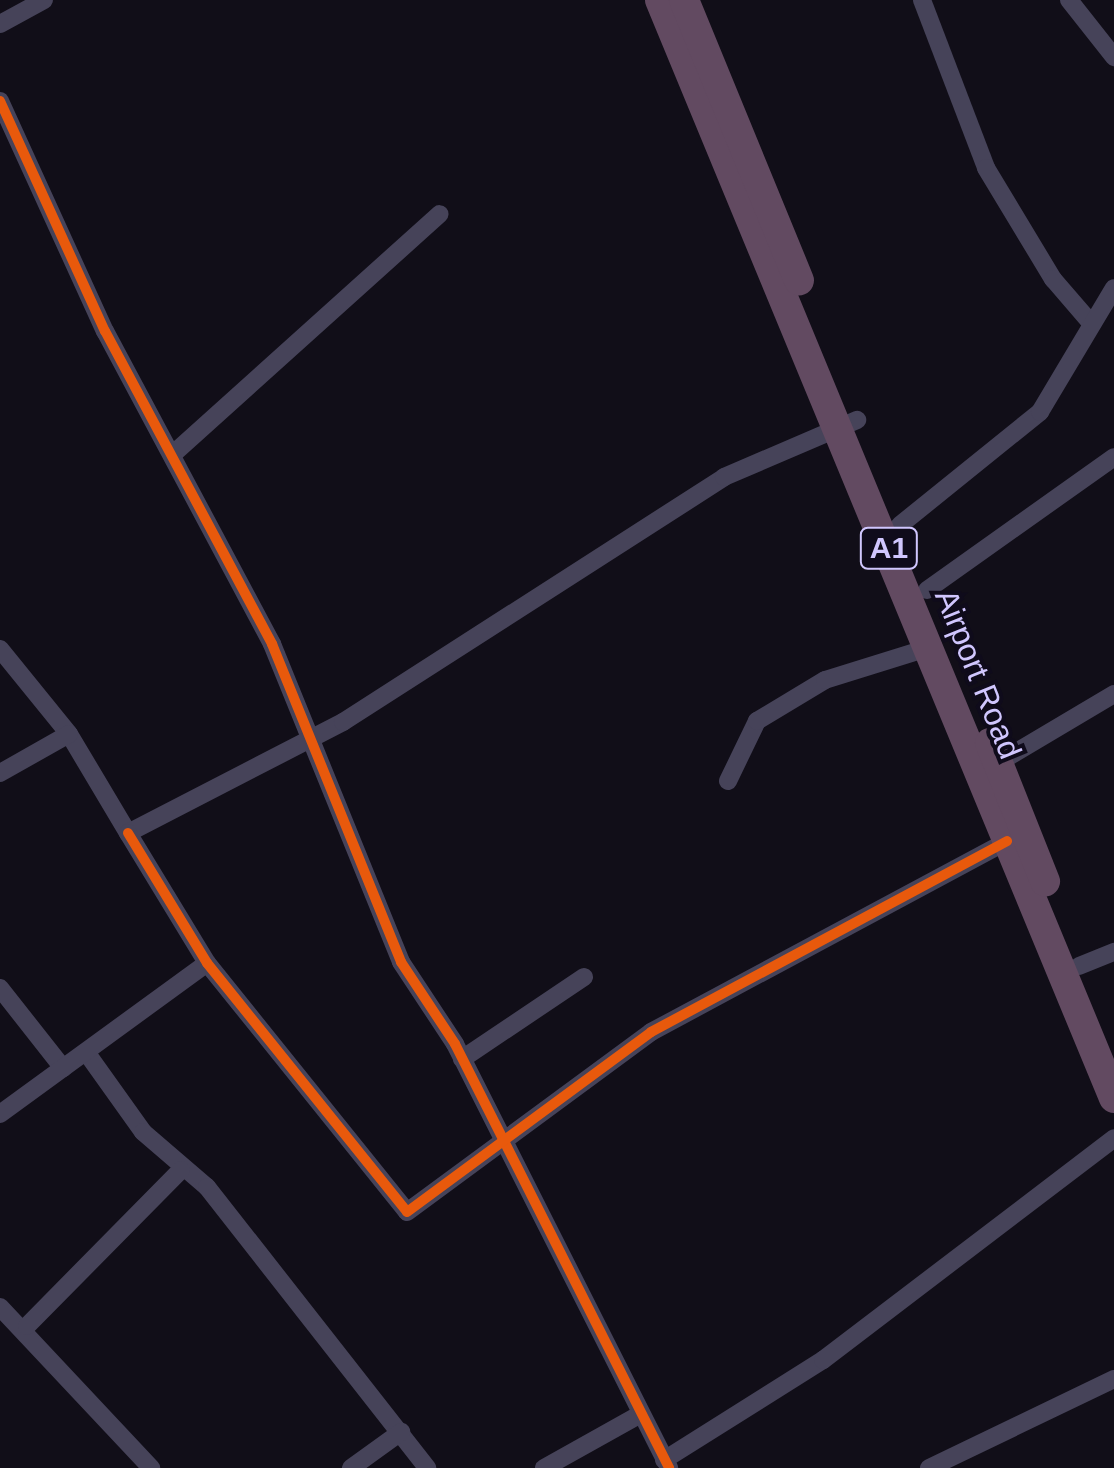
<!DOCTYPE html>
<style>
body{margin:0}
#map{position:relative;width:1114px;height:1468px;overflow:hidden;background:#110e18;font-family:Helvetica,sans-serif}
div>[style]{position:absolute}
.street>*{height:18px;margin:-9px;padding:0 9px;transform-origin:9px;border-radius:9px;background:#464359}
.highway>*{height:30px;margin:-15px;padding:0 15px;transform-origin:15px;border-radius:15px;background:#624a61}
.cycleway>*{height:10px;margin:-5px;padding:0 5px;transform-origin:5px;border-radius:5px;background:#e8590c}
span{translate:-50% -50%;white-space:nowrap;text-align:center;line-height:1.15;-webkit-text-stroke:8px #0f0b1b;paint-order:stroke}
.shield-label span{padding:2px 8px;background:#0f0b1b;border:2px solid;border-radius:8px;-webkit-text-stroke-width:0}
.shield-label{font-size:30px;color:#d0c6fe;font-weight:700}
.street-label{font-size:32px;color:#d0c6fe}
</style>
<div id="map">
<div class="street">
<i style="left:922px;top:0;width:180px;rotate:69.1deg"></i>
<i style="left:986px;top:168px;width:130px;rotate:58.9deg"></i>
<i style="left:1053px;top:279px;width:57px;rotate:49.3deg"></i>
<i style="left:1069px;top:0;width:73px;rotate:51.7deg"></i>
<i style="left:0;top:24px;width:50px;rotate:-28.6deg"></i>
<i style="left:0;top:101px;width:253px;rotate:65.5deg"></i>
<i style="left:105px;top:331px;width:355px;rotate:61.9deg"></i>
<i style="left:272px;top:644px;width:343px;rotate:67.9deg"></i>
<i style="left:401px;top:962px;width:98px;rotate:56.6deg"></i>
<i style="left:455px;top:1044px;width:475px;rotate:63.2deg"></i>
<i style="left:172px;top:455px;width:360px;rotate:-42deg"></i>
<i style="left:900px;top:525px;width:180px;rotate:-38.9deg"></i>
<i style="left:1040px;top:412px;width:144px;rotate:-59.2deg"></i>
<i style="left:927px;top:590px;width:229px;rotate:-35.4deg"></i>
<i style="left:0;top:649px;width:109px;rotate:50.9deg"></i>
<i style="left:69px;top:734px;width:115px;rotate:59.2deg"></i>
<i style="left:128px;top:833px;width:242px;rotate:-27.3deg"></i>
<i style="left:343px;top:722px;width:453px;rotate:-32.7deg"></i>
<i style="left:724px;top:477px;width:145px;rotate:-23.2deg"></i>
<i style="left:998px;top:763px;width:135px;rotate:-30.7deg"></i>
<i style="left:0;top:773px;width:79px;rotate:-29.5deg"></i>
<i style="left:728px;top:781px;width:67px;rotate:-64.2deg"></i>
<i style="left:757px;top:721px;width:79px;rotate:-31.1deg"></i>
<i style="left:825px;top:680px;width:111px;rotate:-17.3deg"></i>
<i style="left:128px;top:833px;width:152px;rotate:58.7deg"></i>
<i style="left:207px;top:963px;width:319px;rotate:51.2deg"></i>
<i style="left:407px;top:1212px;width:303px;rotate:-36.4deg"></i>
<i style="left:651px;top:1032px;width:404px;rotate:-28.2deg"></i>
<i style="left:1079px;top:966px;width:38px;rotate:-22deg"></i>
<i style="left:0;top:988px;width:102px;rotate:51.8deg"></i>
<i style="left:86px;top:1052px;width:98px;rotate:54.5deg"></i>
<i style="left:143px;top:1132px;width:84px;rotate:40.7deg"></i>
<i style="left:207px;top:1187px;width:357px;rotate:51.9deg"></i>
<i style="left:462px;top:1059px;width:147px;rotate:-33.9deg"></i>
<i style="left:0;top:1114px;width:256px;rotate:-36.1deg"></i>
<i style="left:0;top:1307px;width:221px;rotate:46.8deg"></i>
<i style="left:27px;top:1326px;width:219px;rotate:-45.4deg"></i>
<i style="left:664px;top:1460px;width:188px;rotate:-32.2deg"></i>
<i style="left:823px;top:1360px;width:366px;rotate:-37.3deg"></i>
<i style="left:351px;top:1468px;width:62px;rotate:-35.8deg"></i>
<i style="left:544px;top:1468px;width:109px;rotate:-29.2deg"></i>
<i style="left:929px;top:1468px;width:205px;rotate:-25.7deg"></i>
</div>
<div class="highway">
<i style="left:660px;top:0;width:1188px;rotate:67.54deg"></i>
<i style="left:684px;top:0;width:303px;rotate:67.7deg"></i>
<i style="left:990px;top:743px;width:149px;rotate:68.3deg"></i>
</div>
<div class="cycleway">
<i style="left:0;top:101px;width:253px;rotate:65.5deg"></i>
<i style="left:105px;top:331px;width:355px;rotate:61.9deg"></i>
<i style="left:272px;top:644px;width:343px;rotate:67.9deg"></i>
<i style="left:401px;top:962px;width:98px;rotate:56.6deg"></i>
<i style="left:455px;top:1044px;width:475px;rotate:63.2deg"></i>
<i style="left:128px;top:833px;width:152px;rotate:58.7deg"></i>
<i style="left:207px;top:963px;width:319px;rotate:51.2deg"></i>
<i style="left:407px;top:1212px;width:303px;rotate:-36.4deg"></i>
<i style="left:651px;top:1032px;width:404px;rotate:-28.2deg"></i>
</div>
<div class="shield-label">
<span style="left:889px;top:548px">A1</span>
</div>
<div class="street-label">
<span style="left:978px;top:674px;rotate:68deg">Airport Road</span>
</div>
</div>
